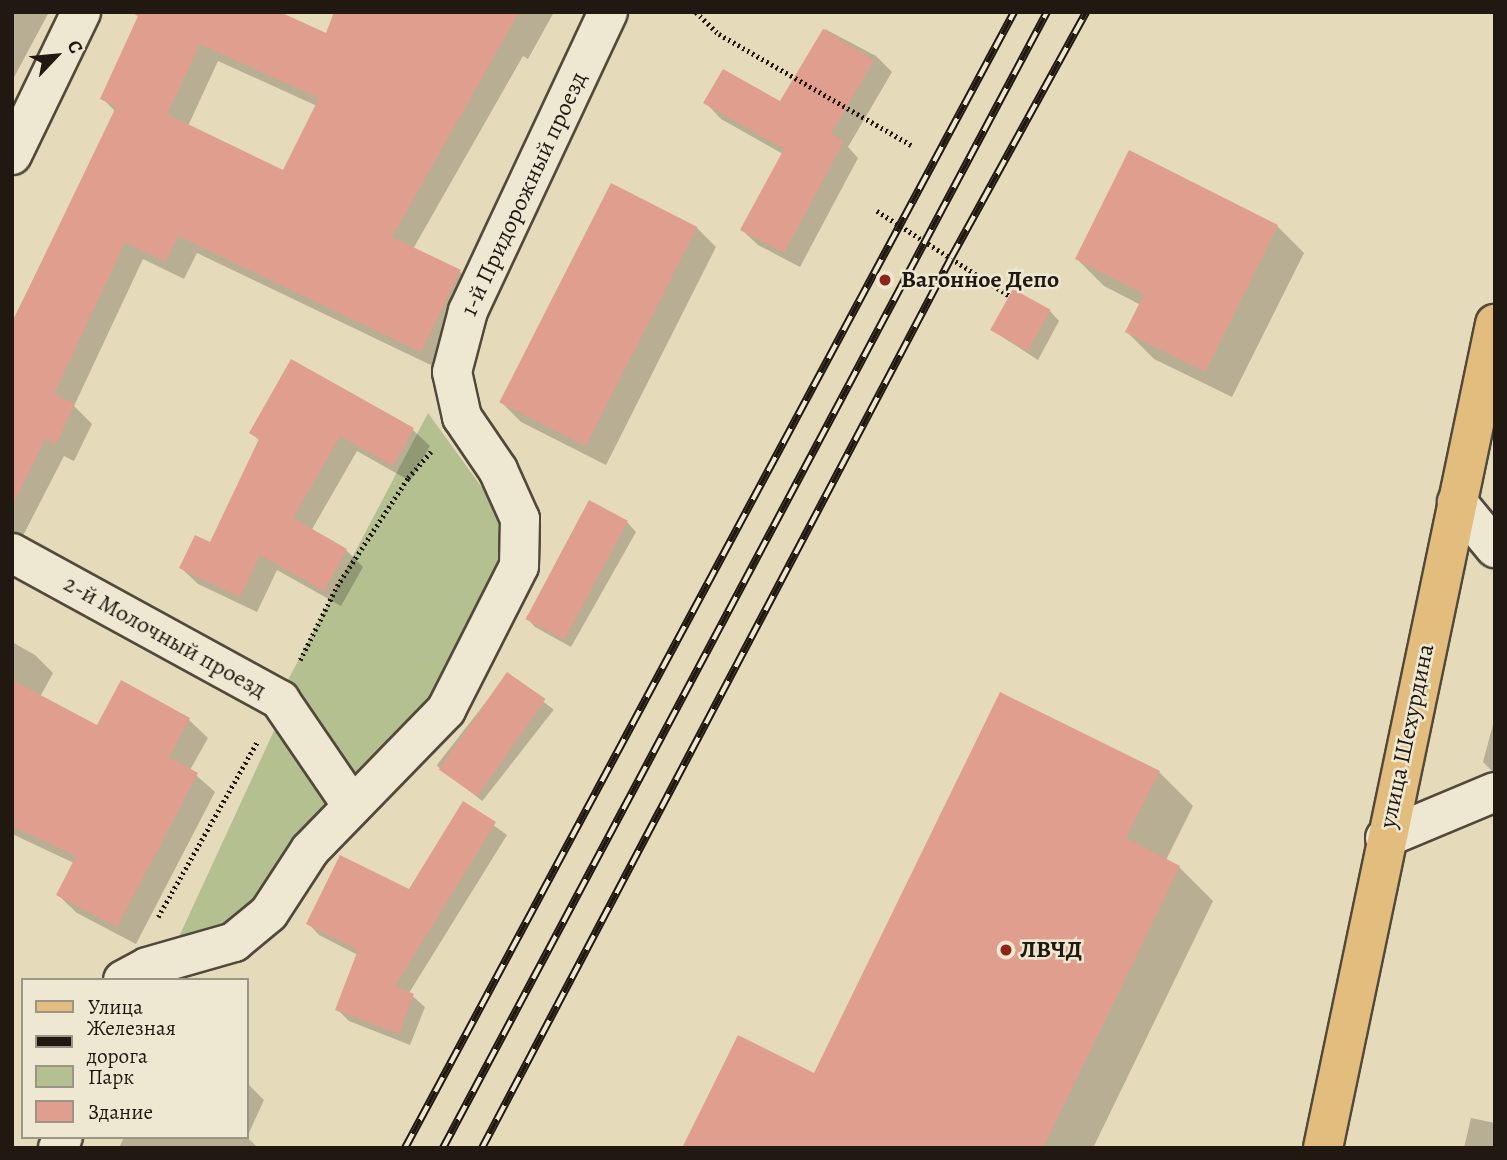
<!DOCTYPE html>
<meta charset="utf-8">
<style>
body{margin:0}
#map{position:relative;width:1507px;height:1160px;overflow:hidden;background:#e5daba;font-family:Alegreya,serif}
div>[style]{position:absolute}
.green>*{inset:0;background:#b4c090}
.shadow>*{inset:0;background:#0003;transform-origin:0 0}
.building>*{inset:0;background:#e09f8e;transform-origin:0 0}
.path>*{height:4.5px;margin-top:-2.25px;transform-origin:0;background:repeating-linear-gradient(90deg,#211811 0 2px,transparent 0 5.5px)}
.roads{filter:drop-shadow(2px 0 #52483b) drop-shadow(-2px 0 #52483b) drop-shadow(0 2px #52483b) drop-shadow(0 -2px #52483b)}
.minor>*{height:38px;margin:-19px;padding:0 19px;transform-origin:19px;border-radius:19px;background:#eee7d2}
.major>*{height:38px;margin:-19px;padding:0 19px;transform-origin:19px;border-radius:19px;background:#e2bd7d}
.rail>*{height:8px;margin-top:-4px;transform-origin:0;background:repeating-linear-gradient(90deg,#eee7d2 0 16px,#211811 0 32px);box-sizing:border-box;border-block:2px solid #211811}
.dots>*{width:19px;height:19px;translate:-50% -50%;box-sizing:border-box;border:4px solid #eee7d2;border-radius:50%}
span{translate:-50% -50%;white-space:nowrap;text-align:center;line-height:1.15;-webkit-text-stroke:5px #eee7d2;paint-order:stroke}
.street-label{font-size:24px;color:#211811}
.poi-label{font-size:24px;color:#211811;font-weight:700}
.left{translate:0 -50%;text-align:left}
.frame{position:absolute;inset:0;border:14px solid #211811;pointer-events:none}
.legend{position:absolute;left:21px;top:978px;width:228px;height:161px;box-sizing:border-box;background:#eee7d2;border:2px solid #9c9485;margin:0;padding:9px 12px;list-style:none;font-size:21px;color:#211811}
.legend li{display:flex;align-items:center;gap:14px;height:35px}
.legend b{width:35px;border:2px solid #9c9485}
.north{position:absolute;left:21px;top:21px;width:70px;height:70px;-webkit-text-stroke:5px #eee7d2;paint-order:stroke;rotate:64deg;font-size:19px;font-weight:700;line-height:28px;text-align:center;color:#211811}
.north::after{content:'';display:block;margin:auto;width:24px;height:32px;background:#211811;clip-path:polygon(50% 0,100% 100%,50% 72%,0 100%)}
</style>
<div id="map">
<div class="green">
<i style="clip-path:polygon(428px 413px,499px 511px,504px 560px,436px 690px,297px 834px,248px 915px,225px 929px,177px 941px,278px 722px,288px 680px)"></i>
</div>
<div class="shadow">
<i style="clip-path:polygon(12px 12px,49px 12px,12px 81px)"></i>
<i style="clip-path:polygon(evenodd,142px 12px,326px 35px,336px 12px,554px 12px,528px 59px,523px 56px,413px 249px,460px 272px,478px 290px,439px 369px,197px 253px,184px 279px,143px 259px,74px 406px,92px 424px,74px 461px,64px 456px,12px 557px,12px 322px,116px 112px,102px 98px,142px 12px,218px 61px,317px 106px,284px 172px,188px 126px,218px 61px)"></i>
<i style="clip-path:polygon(825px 29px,876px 56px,892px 72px,848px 147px,858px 158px,800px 267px,758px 245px,742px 230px,783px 154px,721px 119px,706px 103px,781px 104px)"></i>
<i style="clip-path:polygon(1277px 226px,1304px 253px,1232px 397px,1154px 359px,1127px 332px,1141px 305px,1104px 286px,1077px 259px)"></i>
<i style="clip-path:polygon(697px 228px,716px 247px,606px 465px,521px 422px,502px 403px)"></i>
<i style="clip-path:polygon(1050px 311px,1059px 321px,1038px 360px,993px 331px)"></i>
<i style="clip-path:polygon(292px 362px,413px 430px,430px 446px,410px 481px,357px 451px,311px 531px,346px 550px,363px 567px,341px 606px,277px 570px,257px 612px,198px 584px,181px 568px,211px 544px,260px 441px,251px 433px)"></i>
<i style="clip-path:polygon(627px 522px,636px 532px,571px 647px,535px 627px,526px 617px)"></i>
<i style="clip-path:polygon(12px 642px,35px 655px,53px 673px,40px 697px,98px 727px,122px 682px,189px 720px,208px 738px,190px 770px,215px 792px,136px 944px,77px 913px,58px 895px,74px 863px,12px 834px)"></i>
<i style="left:508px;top:674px;width:58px;height:116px;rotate:38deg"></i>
<i style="clip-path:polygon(1495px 717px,1495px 774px,1483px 762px)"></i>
<i style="clip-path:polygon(1159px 772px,1193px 806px,1166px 860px,1179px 867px,1213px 901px,1093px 1148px,684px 1148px,814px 1075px)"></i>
<i style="clip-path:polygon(464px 804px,507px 835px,409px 993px,425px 1007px,410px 1045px,349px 1021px,337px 1009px,358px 955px,319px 935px,308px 923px,409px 892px)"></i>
<i style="clip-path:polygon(247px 1083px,264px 1100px,247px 1137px,258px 1148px,119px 1148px,124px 1137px,247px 1137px)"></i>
<i style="clip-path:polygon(1471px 1118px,1495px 1123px,1495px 1148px,1464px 1148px)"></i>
</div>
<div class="building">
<i style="clip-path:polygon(evenodd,130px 12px,280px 12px,326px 33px,334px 12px,519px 12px,392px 237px,461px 270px,421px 352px,178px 236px,166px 262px,125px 242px,54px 394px,75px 404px,56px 444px,45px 439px,12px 507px,12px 323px,116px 107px,100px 99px,138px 16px,130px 12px,200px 44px,319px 98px,283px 170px,167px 114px,200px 44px)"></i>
<i style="clip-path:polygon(823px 29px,874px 60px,831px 134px,844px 141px,784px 253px,740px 230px,784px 149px,703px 103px,723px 69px,780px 101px)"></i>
<i style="clip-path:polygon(1129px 150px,1278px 225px,1205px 372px,1125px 332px,1144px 294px,1075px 259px)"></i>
<i style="left:611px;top:183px;width:97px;height:246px;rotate:27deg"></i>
<i style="left:1013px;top:289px;width:43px;height:47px;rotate:29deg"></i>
<i style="clip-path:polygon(291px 359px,414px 428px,393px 466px,340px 436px,293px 518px,347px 549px,324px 591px,260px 555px,240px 597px,179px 568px,195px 535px,210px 542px,259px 439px,249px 433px)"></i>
<i style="left:589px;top:500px;width:44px;height:135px;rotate:28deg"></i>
<i style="left:507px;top:672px;width:47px;height:119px;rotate:35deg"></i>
<i style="clip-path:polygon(12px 680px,97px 725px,121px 680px,190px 718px,169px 757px,198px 773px,117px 927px,56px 895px,76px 856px,12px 826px)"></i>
<i style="clip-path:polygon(1000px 692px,1160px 771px,1126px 838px,1180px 866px,1043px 1148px,682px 1148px,738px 1035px,814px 1073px)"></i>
<i style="clip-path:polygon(463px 801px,496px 822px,395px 986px,414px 994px,399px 1034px,335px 1010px,358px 950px,306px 924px,340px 855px,409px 889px)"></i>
</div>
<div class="path">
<i style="left:696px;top:12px;width:32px;rotate:44deg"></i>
<i style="left:719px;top:34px;width:222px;rotate:30deg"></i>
<i style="left:877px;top:211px;width:158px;rotate:32.6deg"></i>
<i style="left:300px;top:660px;width:83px;rotate:-63.4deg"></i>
<i style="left:337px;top:586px;width:129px;rotate:-56.7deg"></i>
<i style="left:408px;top:478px;width:35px;rotate:-49deg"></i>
<i style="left:158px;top:917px;width:201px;rotate:-60.5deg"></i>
</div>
<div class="roads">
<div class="minor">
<i style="left:12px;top:155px;width:159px;rotate:-64.2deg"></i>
<i style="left:1457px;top:502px;width:60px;rotate:50.4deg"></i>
<i style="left:12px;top:553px;width:306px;rotate:28.7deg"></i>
<i style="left:280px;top:700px;width:126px;rotate:55.7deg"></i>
<i style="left:1385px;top:838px;width:119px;rotate:-22.7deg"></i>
<i style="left:123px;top:980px;width:27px;rotate:-28deg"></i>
<i style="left:147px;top:967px;width:91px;rotate:-16deg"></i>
<i style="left:234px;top:942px;width:45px;rotate:-39.6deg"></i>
<i style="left:269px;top:913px;width:75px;rotate:-56.9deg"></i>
<i style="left:310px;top:850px;width:195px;rotate:-45.8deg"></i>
<i style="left:446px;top:710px;width:161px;rotate:-63.1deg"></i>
<i style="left:519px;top:566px;width:47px;rotate:-88.8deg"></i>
<i style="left:520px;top:519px;width:54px;rotate:-114.2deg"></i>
<i style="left:498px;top:470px;width:64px;rotate:-124.2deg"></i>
<i style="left:462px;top:417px;width:46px;rotate:-102.5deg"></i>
<i style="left:452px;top:372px;width:63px;rotate:-75.3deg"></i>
<i style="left:468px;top:311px;width:330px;rotate:-64.9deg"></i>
<i style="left:58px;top:1148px;width:12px;rotate:-66deg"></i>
</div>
<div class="major">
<i style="left:1323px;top:1148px;width:842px;rotate:-78.21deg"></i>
</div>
</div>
<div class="rail">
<i style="left:405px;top:1148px;width:1289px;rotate:-61.8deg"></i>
<i style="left:443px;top:1148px;width:1287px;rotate:-62deg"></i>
<i style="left:482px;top:1148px;width:1006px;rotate:-62.21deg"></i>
<i style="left:951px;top:258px;width:281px;rotate:-61.2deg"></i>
</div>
<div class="dots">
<i style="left:885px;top:280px;background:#8f2418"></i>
<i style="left:1006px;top:950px;background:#8f2418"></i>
</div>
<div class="street-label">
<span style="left:524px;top:194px;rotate:-65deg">1-й Придорожный проезд</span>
<span style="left:165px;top:637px;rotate:29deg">2-й Молочный проезд</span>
<span style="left:1407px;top:736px;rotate:-78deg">улица Шехурдина</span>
</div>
<div class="poi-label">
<span class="left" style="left:901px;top:280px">Вагонное Депо</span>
<span class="left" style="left:1020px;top:950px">ЛВЧД</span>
</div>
<div class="frame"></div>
<ul class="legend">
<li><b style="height:9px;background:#e2bd7d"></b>Улица</li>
<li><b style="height:9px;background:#211811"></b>Железная дорога</li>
<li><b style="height:19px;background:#b4c090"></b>Парк</li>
<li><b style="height:19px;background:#e09f8e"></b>Здание</li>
</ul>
<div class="north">С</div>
</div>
